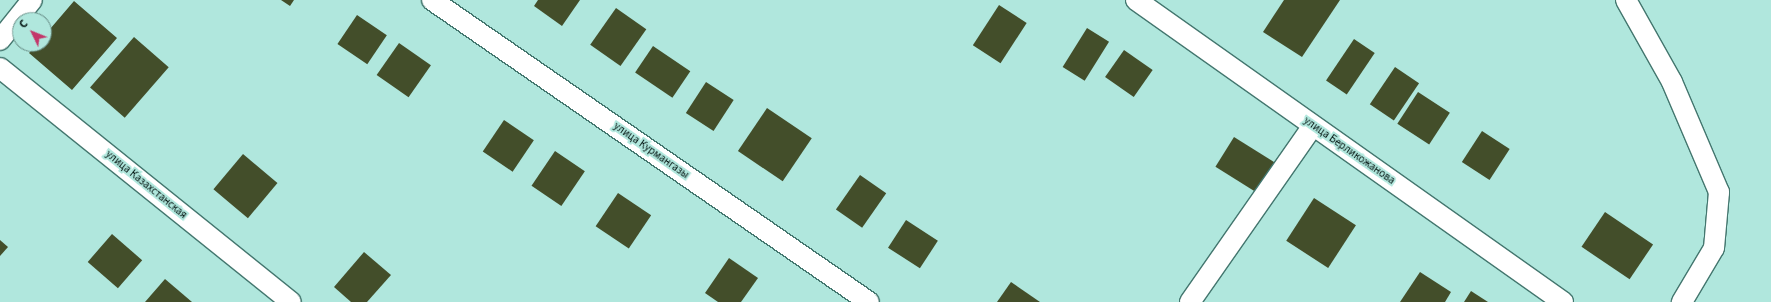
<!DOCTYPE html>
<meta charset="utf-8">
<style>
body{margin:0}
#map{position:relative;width:1771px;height:302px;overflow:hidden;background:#b0e7dd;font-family:"Source Sans 3",sans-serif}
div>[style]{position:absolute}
.building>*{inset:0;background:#434e2a;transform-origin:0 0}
.roads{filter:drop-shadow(1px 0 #44776f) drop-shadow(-1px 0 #44776f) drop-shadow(0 1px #44776f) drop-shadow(0 -1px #44776f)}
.minor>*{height:20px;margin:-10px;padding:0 10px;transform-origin:10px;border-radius:10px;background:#fff}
span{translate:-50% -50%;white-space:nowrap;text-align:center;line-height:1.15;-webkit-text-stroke:4px #b0e7dd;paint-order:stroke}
.street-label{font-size:11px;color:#00110e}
.north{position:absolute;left:12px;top:12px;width:40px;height:40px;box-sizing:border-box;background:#b0e7dd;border:1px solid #6a918a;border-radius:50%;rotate:313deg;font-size:11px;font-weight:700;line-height:16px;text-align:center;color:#00110e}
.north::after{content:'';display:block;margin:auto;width:14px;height:18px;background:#c3376a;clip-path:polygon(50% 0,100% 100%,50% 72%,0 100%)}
</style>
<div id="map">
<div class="building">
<i style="clip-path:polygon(281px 0,294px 0,290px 6px)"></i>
<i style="clip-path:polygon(538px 0,580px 0,562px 26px,534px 6px)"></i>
<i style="clip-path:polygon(1284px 0,1340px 0,1302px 57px,1263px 32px)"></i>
<i style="clip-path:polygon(74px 1px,117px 38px,72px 90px,29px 53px,37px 44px,44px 44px,44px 36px)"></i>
<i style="left:999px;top:5px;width:33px;height:48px;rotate:33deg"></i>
<i style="left:616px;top:8px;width:37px;height:45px;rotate:35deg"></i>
<i style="left:357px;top:15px;width:36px;height:35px;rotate:34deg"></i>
<i style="left:1087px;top:28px;width:26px;height:46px;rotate:32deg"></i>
<i style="left:134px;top:37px;width:46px;height:67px;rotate:41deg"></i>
<i style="left:1354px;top:39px;width:25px;height:50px;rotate:34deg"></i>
<i style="left:399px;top:43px;width:39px;height:39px;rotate:35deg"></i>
<i style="left:653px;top:46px;width:45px;height:32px;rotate:34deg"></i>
<i style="left:1124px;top:50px;width:35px;height:33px;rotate:35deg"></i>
<i style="left:1395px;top:67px;width:29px;height:45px;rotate:34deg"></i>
<i style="left:706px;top:82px;width:33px;height:37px;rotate:33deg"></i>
<i style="left:1418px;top:92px;width:38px;height:38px;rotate:33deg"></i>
<i style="left:767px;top:108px;width:54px;height:52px;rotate:34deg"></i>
<i style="left:504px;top:120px;width:36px;height:38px;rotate:34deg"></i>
<i style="left:1482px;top:131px;width:33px;height:37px;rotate:33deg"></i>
<i style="left:1234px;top:137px;width:49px;height:35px;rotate:32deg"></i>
<i style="left:555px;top:151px;width:36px;height:42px;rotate:34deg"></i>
<i style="left:243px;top:154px;width:45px;height:46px;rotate:40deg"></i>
<i style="left:860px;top:175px;width:32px;height:42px;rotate:35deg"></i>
<i style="left:618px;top:193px;width:40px;height:40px;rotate:34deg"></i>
<i style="left:1314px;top:198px;width:50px;height:51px;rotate:33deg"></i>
<i style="left:1605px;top:212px;width:58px;height:42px;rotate:34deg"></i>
<i style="left:906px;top:220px;width:38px;height:33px;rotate:33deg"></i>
<i style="left:112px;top:234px;width:40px;height:37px;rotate:41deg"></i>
<i style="clip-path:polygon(0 240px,8px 247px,0 256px)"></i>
<i style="clip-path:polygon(364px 252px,391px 275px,367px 302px,351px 302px,334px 287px)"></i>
<i style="clip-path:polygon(729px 258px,758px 278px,741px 302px,718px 302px,705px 293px)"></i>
<i style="clip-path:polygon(1420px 272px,1451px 292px,1445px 302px,1400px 302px)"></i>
<i style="clip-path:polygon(165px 279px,192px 302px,145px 302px)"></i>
<i style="clip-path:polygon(1011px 282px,1040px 302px,997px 302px)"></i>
<i style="clip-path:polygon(1471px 291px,1488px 302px,1464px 302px)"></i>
</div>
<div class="roads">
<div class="minor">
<i style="left:432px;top:0;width:531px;rotate:34.65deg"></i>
<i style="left:1136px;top:0;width:523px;rotate:35.27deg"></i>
<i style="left:1626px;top:0;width:94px;rotate:60.7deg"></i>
<i style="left:1672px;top:82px;width:120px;rotate:66.9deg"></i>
<i style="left:1719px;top:192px;width:56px;rotate:95.1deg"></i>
<i style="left:1714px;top:248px;width:63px;rotate:120.7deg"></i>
<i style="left:0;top:40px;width:51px;rotate:-51.3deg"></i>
<i style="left:0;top:68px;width:373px;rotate:38.8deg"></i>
<i style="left:1190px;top:302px;width:215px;rotate:-55.1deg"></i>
</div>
</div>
<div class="street-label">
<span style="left:651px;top:151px;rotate:35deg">улица Курмангазы</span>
<span style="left:1349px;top:151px;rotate:35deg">улица Берликожанова</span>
<span style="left:146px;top:185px;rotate:39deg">улица Казахстанская</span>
</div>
<div class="north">С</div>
</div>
